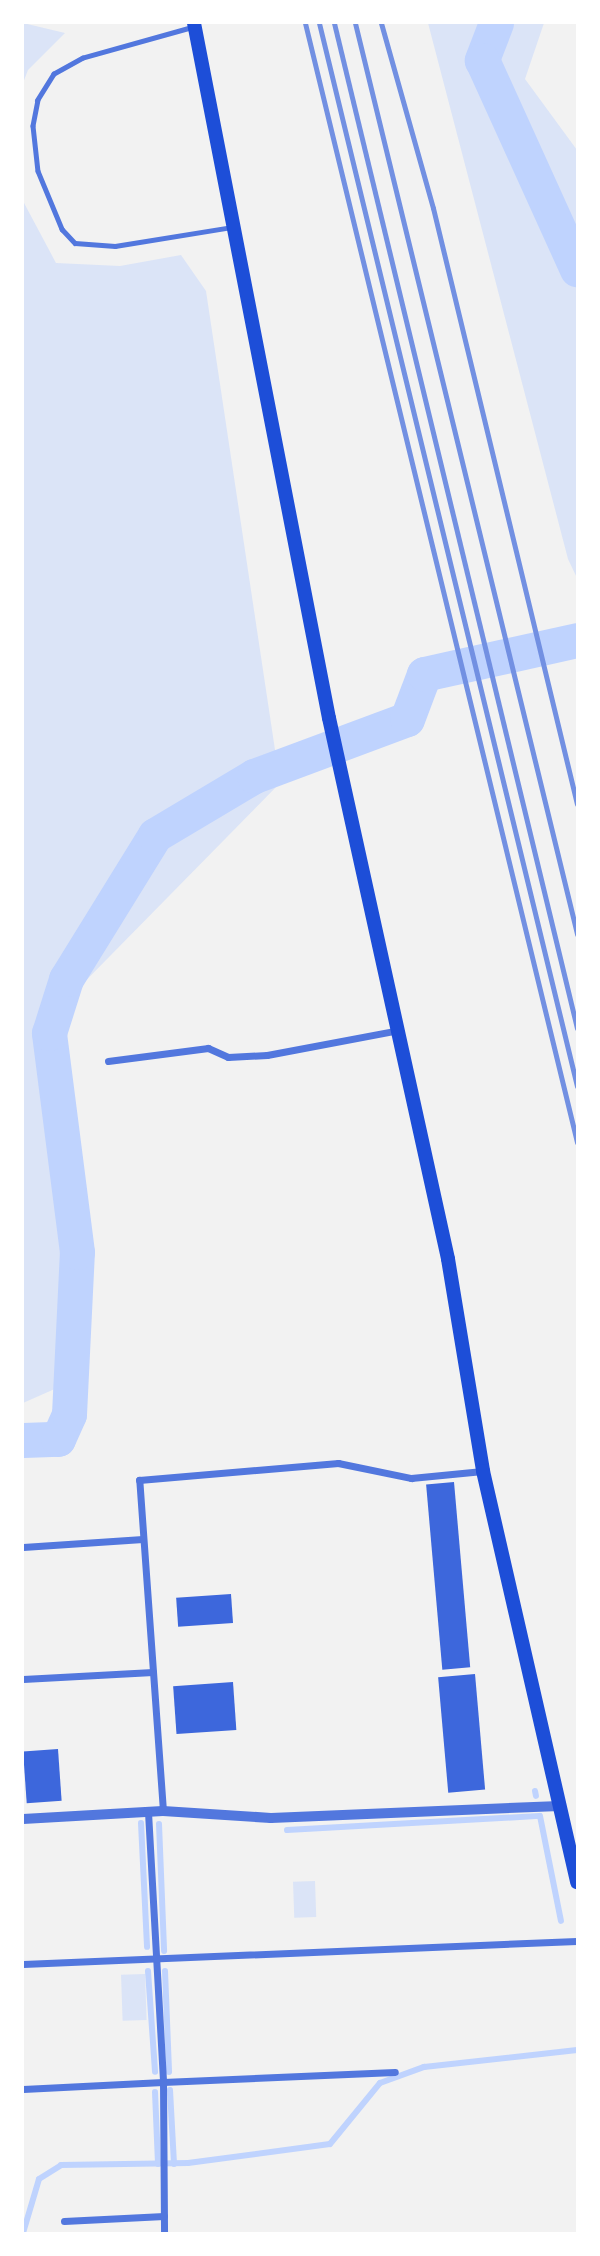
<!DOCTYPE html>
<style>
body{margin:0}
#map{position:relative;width:600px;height:2256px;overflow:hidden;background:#f2f2f2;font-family:Commissioner,sans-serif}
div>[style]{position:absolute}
.green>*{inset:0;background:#dbe4f7;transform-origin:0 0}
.stream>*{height:6px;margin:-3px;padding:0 3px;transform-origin:3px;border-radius:3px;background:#bfd3fe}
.river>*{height:35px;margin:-17.5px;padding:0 17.5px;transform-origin:17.5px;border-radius:17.5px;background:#bfd3fe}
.building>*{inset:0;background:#3d67dc;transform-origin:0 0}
.service>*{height:4.5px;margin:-2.25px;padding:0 2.25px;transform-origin:2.25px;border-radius:2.25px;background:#5277de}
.minor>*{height:7px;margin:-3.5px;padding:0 3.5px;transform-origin:3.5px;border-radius:3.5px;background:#5277de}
.tertiary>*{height:10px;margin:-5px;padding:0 5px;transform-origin:5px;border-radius:5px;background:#5277de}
.trunk>*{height:14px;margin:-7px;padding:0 7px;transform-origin:7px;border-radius:7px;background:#1d4ed8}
.rail>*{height:5px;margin:-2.5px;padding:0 2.5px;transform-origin:2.5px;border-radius:2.5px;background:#7290e2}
span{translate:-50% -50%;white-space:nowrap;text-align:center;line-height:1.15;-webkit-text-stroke:6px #fff;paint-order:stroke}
.frame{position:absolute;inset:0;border:24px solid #fff;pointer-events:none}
</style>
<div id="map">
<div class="green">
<i style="clip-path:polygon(23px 23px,65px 33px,28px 70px,23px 83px)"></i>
<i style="clip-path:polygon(428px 23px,544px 23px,525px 79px,577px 150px,577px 578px,568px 559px)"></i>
<i style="clip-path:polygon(23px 201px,56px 263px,120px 266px,181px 255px,206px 291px,280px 783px,52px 1015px,84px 1376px,23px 1403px)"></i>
<i style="left:315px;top:1881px;width:36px;height:22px;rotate:88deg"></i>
<i style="left:145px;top:1974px;width:46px;height:24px;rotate:88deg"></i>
</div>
<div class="stream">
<i style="left:535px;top:1791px;width:5px;rotate:79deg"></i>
<i style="left:141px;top:1823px;width:124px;rotate:87.2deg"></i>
<i style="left:159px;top:1824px;width:127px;rotate:87.7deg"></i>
<i style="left:287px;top:1830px;width:253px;rotate:-3.2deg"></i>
<i style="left:540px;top:1816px;width:107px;rotate:78.7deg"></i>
<i style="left:148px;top:1971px;width:101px;rotate:86deg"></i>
<i style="left:165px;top:1971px;width:101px;rotate:87.7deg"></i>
<i style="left:170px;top:2090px;width:74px;rotate:86.9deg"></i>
<i style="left:155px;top:2092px;width:72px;rotate:87.6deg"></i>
<i style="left:23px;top:2233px;width:56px;rotate:-73.5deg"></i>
<i style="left:39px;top:2179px;width:26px;rotate:-32deg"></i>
<i style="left:61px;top:2165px;width:127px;rotate:-0.9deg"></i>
<i style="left:188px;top:2163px;width:143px;rotate:-7.6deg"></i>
<i style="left:330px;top:2144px;width:79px;rotate:-50.7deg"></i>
<i style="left:380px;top:2083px;width:47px;rotate:-20deg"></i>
<i style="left:424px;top:2067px;width:154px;rotate:-6.3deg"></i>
</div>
<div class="river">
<i style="left:496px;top:23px;width:40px;rotate:111deg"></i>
<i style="left:482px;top:60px;width:230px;rotate:65.6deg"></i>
<i style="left:23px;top:1440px;width:35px;rotate:-2deg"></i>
<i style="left:58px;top:1439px;width:27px;rotate:-66deg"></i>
<i style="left:69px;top:1414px;width:162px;rotate:-87.2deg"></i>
<i style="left:77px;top:1252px;width:221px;rotate:-97.3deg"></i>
<i style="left:49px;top:1033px;width:57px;rotate:-72.5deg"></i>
<i style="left:66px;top:979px;width:169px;rotate:-58.3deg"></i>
<i style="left:155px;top:835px;width:115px;rotate:-30.8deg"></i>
<i style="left:254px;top:776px;width:163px;rotate:-20.4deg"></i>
<i style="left:407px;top:719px;width:48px;rotate:-69.3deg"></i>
<i style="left:424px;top:674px;width:157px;rotate:-12.5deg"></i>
</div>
<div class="building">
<i style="left:454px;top:1482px;width:186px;height:28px;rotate:85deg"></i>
<i style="left:231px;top:1594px;width:29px;height:55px;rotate:86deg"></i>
<i style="left:475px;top:1674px;width:116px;height:37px;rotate:85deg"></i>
<i style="left:233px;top:1682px;width:48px;height:60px;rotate:86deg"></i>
<i style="left:58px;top:1749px;width:52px;height:35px;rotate:86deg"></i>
</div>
<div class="service">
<i style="left:194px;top:27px;width:115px;rotate:164.4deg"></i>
<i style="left:83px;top:58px;width:33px;rotate:151deg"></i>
<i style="left:54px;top:74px;width:31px;rotate:122deg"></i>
<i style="left:38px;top:100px;width:26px;rotate:101deg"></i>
<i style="left:33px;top:126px;width:45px;rotate:83.7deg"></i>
<i style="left:38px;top:171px;width:63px;rotate:67.5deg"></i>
<i style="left:62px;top:229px;width:19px;rotate:47deg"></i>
<i style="left:75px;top:243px;width:40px;rotate:4.3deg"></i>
<i style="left:115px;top:246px;width:119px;rotate:-9.2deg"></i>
</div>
<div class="minor">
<i style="left:108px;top:1061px;width:101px;rotate:-7.4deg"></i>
<i style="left:208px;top:1048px;width:22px;rotate:24deg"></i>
<i style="left:228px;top:1057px;width:39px;rotate:-3deg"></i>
<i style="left:267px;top:1055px;width:134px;rotate:-10.7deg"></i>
<i style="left:23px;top:1547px;width:120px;rotate:-3.8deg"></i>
<i style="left:23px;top:1679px;width:130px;rotate:-3.1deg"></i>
<i style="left:163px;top:1811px;width:332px;rotate:-94.1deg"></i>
<i style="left:139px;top:1480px;width:200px;rotate:-4.9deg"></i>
<i style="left:338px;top:1463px;width:75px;rotate:11.6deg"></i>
<i style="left:411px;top:1478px;width:72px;rotate:-5.6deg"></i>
<i style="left:148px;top:1812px;width:270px;rotate:86.8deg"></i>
<i style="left:163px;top:2082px;width:232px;rotate:-2.5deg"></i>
<i style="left:23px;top:1964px;width:554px;rotate:-2.38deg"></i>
<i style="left:23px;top:2089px;width:140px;rotate:-2.9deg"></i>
<i style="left:163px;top:2082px;width:151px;rotate:89.6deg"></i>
<i style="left:64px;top:2221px;width:100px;rotate:-2.9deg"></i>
</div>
<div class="tertiary">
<i style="left:23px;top:1819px;width:140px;rotate:-3.3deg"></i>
<i style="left:163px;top:1811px;width:108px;rotate:3.7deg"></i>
<i style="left:271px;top:1818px;width:289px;rotate:-2.4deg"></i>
</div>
<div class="trunk">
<i style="left:194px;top:23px;width:708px;rotate:79.01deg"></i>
<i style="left:329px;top:718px;width:554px;rotate:77.59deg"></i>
<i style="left:448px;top:1259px;width:215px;rotate:80.6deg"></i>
<i style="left:483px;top:1471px;width:422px;rotate:77.1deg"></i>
</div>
<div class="rail">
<i style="left:305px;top:23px;width:1152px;rotate:76.34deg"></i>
<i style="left:319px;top:23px;width:1094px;rotate:76.36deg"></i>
<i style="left:334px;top:23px;width:1034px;rotate:76.41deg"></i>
<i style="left:355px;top:23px;width:938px;rotate:76.3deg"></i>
<i style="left:381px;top:23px;width:192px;rotate:74.3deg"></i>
<i style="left:433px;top:208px;width:613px;rotate:76.42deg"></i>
</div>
<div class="frame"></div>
</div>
